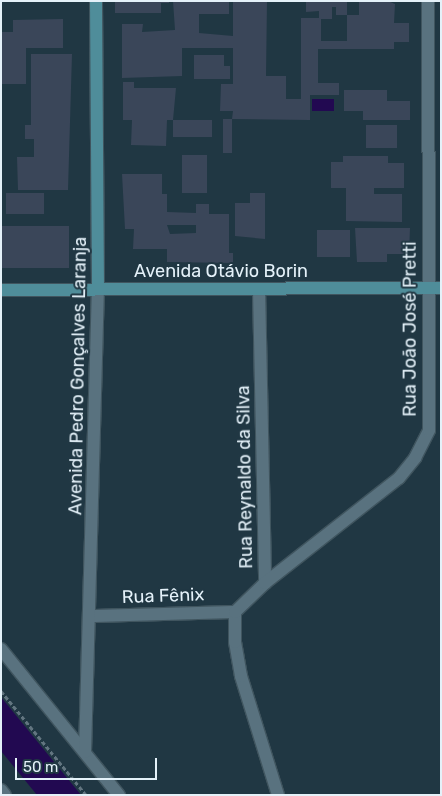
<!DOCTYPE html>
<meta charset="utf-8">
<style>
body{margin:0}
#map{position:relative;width:442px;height:796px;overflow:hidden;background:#203743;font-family:Rubik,sans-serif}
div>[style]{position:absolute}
.water>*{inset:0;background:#220951;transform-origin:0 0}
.building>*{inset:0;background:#3a4659;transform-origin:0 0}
.path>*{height:3px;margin-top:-1.5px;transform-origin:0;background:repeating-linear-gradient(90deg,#627580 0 4px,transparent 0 6.5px)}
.roads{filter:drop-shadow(1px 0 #40555f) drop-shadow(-1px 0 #40555f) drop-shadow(0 1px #40555f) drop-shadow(0 -1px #40555f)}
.street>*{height:12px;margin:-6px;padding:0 6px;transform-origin:6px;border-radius:6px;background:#59727f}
.secondary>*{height:12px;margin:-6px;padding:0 6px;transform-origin:6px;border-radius:6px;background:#4f8d9a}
span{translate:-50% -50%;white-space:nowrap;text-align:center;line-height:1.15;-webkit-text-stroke:4px #203743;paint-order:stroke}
.street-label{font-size:18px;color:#e4f1f9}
.frame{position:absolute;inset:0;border:2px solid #e4f1f9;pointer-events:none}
.scale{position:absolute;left:15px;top:758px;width:142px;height:22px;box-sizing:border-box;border:2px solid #e4f1f9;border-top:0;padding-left:6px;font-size:15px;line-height:18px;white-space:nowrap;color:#e4f1f9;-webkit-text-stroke:4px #203743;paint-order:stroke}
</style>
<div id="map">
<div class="water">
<i style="left:312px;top:99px;width:22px;height:12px"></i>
<i style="clip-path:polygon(1px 697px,81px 795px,37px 795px,1px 751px)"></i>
</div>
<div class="building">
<i style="clip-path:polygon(115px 1px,169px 1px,169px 3px,161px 3px,161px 13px,115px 13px)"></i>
<i style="clip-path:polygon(173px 1px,229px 1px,229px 14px,199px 14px,199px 33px,233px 36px,233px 1px,267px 1px,266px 76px,286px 76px,286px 99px,301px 99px,301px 18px,319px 18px,319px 11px,306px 12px,306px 1px,347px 1px,347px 15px,336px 15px,336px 7px,332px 7px,332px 19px,321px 19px,321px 41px,347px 41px,347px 15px,359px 15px,359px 1px,388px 1px,395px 4px,394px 23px,409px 23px,409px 42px,394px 42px,394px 49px,318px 49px,318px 83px,339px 83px,339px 95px,310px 95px,310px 120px,232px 119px,233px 111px,220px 111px,221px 84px,233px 84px,233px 48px,182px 48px,182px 76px,122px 78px,122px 24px,143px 24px,142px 32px,175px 30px)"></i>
<i style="clip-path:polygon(63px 19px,63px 48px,26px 48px,26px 84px,1px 84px,1px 32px,13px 32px,13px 20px)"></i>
<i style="clip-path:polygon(31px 54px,72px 54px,68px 190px,18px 190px,17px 157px,34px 157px,34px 139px,25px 139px,25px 125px,31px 125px)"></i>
<i style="clip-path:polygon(194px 55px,224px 55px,224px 66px,230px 66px,230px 79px,194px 79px)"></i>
<i style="clip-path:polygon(123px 82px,134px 82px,134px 88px,176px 88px,173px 120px,167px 120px,166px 146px,131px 145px,132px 120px,123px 120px)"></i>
<i style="clip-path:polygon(344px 90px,387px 90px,387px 101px,410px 101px,410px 120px,363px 120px,363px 111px,344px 111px)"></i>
<i style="left:223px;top:119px;width:9px;height:34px"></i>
<i style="left:173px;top:120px;width:39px;height:17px"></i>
<i style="left:366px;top:125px;width:31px;height:23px"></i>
<i style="left:182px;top:155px;width:25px;height:38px"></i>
<i style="clip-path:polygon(343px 156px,388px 156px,388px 163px,404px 163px,404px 188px,374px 188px,374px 194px,402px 194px,402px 222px,346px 221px,346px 188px,331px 188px,331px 162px,343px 162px)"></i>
<i style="clip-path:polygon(evenodd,122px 174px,162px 174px,162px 194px,167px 194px,167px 212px,196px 213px,196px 204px,209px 204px,209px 214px,229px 214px,229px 253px,233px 253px,233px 263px,167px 262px,167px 249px,133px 249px,134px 229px,125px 229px,122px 174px,167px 225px,196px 225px,196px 233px,170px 234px,167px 225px)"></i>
<i style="left:44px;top:193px;width:21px;height:38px;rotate:90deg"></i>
<i style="clip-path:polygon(250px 193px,265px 193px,265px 239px,235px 236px,235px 203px,250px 203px)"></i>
<i style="left:69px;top:226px;width:42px;height:68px;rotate:90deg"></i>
<i style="clip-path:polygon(355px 228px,410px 228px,409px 254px,387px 254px,387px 262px,357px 262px)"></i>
<i style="left:317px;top:230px;width:33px;height:27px"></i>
</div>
<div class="path">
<i style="left:1px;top:691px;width:134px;rotate:50.7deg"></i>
</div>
<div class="roads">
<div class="street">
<i style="left:259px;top:289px;width:294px;rotate:88.8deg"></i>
<i style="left:92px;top:616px;width:143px;rotate:-1.6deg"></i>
<i style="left:1px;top:649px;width:188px;rotate:51.1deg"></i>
<i style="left:85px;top:752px;width:463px;rotate:-88.4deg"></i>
<i style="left:1px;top:790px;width:6px;rotate:51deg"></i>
<i style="left:278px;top:795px;width:125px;rotate:-107.3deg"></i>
<i style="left:241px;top:676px;width:35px;rotate:-100deg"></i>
<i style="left:235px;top:642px;width:30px;rotate:-90deg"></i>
<i style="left:235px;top:612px;width:42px;rotate:-44deg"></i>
<i style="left:265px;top:583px;width:170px;rotate:-38.1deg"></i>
<i style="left:399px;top:478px;width:26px;rotate:-51deg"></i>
<i style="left:415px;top:458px;width:31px;rotate:-63deg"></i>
<i style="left:429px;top:430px;width:429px;rotate:-90.1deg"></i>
</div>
<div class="secondary">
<i style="left:96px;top:1px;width:288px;rotate:89.6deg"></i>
<i style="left:1px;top:290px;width:440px;rotate:-0.3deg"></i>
</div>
</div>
<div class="street-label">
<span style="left:221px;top:271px">Avenida Otávio Borin</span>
<span style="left:410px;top:329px;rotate:-90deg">Rua João José Pretti</span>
<span style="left:78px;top:376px;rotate:-89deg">Avenida Pedro Gonçalves Laranja</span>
<span style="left:245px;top:477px;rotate:-91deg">Rua Reynaldo da Silva</span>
<span style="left:163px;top:596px;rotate:-2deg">Rua Fênix</span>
</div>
<div class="frame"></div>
<div class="scale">50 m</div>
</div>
